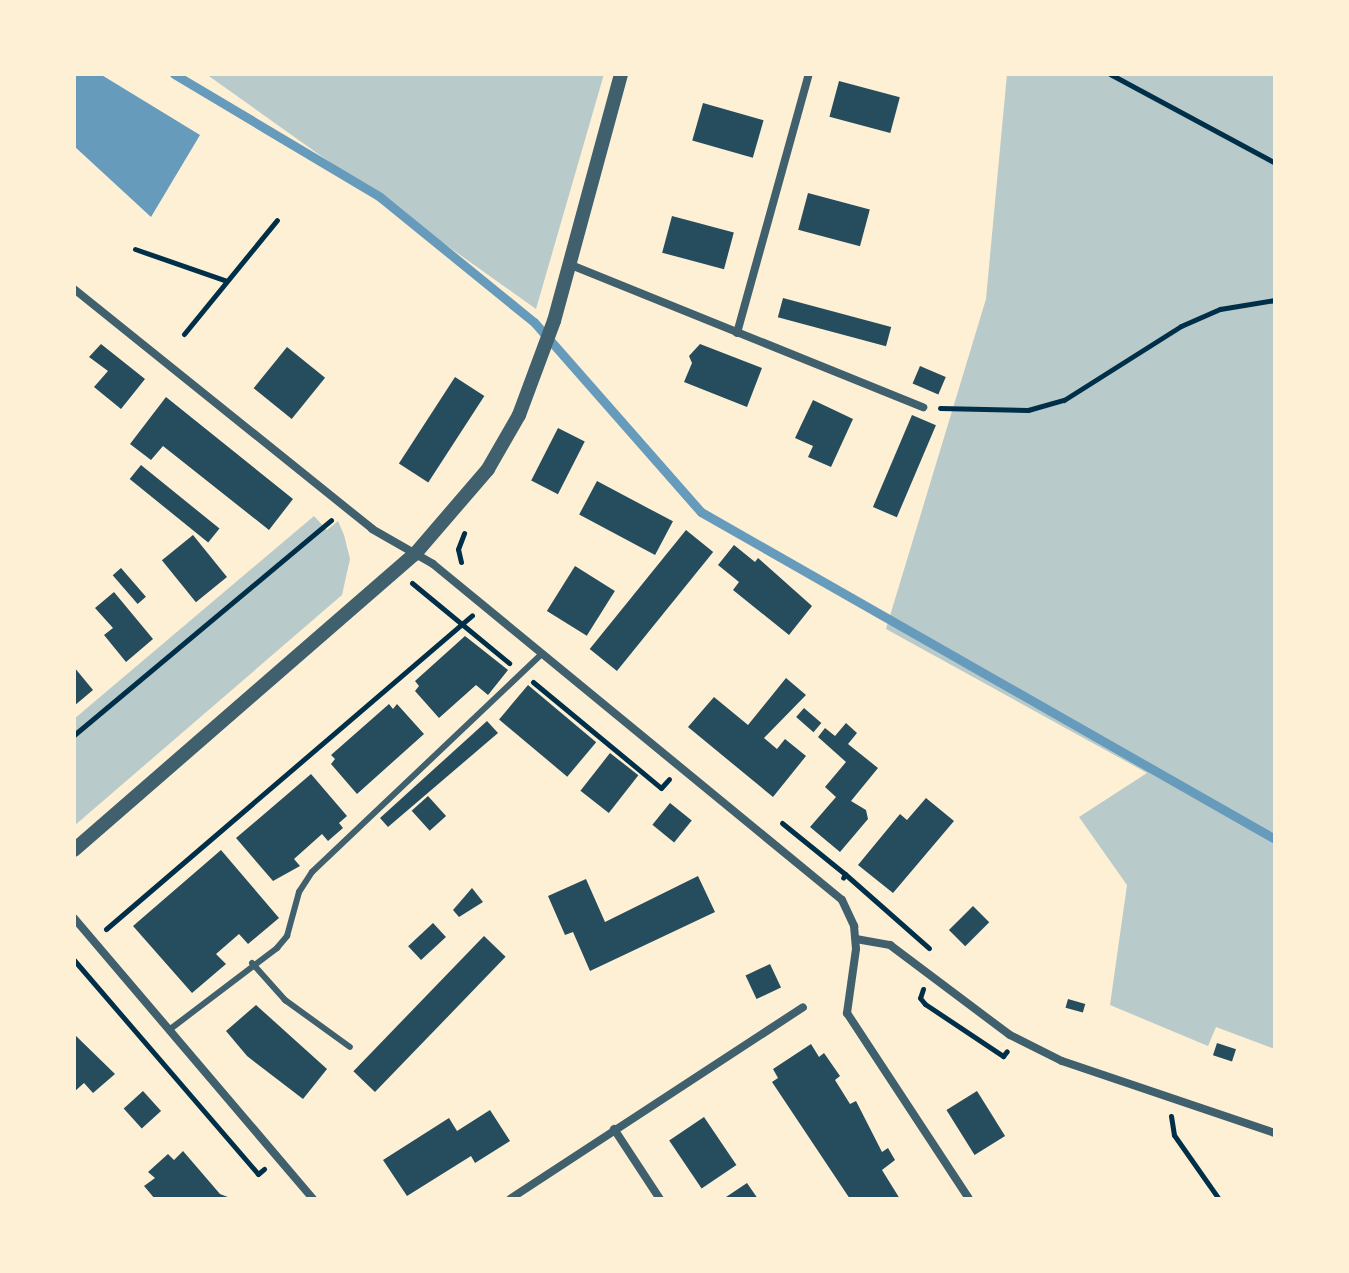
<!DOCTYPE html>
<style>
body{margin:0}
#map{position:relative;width:1349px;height:1273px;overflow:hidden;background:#fdf0d5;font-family:"Noto Sans",sans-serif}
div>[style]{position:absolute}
.green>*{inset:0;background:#b9caca}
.water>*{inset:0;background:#669bbc}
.stream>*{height:9px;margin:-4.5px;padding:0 4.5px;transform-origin:4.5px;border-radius:4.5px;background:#669bbc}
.building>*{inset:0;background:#264d5e;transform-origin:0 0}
.path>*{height:5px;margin:-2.5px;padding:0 2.5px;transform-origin:2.5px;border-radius:2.5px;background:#003049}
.service>*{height:6px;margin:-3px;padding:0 3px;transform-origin:3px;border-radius:3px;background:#3f606c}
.minor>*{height:8px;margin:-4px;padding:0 4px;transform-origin:4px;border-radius:4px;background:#3f606c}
.tertiary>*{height:14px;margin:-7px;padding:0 7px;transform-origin:7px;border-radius:7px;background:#3f606c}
span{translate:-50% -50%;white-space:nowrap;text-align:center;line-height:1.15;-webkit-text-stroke:7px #fdf0d5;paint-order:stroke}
.frame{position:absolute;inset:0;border:76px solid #fdf0d5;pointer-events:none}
</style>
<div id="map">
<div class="green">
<i style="clip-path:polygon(206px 74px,604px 74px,536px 309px)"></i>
<i style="clip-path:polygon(1007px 74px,1275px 74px,1275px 1049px,1216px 1027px,1208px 1046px,1110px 1005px,1127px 885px,1079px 817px,1147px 773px,886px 629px,986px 299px)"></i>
<i style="clip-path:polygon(314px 516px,327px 530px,338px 521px,344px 535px,350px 559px,342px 595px,74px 826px,74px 719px)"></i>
</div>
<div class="water">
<i style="clip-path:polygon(74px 74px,100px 74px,200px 135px,151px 217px,74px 146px)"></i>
</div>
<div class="stream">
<i style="left:174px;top:74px;width:240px;rotate:30.8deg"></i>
<i style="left:380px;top:197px;width:198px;rotate:39.1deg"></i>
<i style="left:534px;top:322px;width:253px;rotate:48.7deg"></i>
<i style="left:701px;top:512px;width:661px;rotate:29.67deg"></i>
</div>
<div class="building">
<i style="left:839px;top:81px;width:63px;height:37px;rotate:15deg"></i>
<i style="left:703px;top:103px;width:63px;height:39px;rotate:16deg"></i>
<i style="left:808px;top:193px;width:64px;height:38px;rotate:15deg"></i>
<i style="left:672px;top:216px;width:64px;height:38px;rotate:15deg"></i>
<i style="left:783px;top:298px;width:112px;height:20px;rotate:15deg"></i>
<i style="clip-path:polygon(101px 344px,145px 379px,121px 409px,94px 387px,108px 371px,89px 357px)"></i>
<i style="clip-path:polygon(700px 344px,762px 368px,747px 407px,684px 382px,692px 363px,689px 356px)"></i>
<i style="left:287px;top:347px;width:49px;height:53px;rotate:39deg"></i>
<i style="left:920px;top:366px;width:28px;height:19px;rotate:23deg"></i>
<i style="left:455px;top:377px;width:35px;height:103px;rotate:33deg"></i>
<i style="clip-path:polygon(166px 397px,293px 499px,269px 530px,163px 446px,151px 460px,130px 444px)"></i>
<i style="clip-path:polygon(813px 400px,853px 419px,831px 467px,808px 457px,813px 446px,795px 438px)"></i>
<i style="left:912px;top:415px;width:26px;height:100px;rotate:23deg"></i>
<i style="left:558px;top:428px;width:30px;height:59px;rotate:27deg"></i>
<i style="left:141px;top:465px;width:101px;height:18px;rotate:39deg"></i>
<i style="left:597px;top:481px;width:86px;height:38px;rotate:28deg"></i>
<i style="left:686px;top:530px;width:35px;height:153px;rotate:39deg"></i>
<i style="left:193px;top:535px;width:54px;height:40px;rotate:51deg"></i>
<i style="clip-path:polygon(734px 545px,755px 562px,758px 558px,812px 606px,789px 635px,733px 590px,739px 582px,718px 565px)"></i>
<i style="left:575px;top:566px;width:47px;height:53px;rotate:32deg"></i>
<i style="left:121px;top:568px;width:38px;height:11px;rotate:49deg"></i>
<i style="clip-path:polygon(114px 592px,153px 639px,126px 662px,104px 635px,113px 628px,95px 608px)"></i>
<i style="clip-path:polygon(465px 636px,508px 670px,488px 695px,476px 685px,439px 718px,415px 691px,419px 686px,415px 681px)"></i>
<i style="clip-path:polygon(74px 667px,93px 690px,74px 706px)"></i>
<i style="clip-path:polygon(786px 678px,806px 695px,764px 738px,777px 749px,785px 739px,806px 756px,773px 797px,688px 727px,714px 697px,748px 725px)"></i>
<i style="left:528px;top:685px;width:89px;height:45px;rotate:40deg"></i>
<i style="clip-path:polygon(389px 704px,393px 709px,397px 704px,424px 734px,357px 794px,331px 764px,335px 759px,331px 755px)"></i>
<i style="left:804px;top:708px;width:23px;height:12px;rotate:41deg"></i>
<i style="clip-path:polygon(487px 721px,498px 733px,388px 827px,380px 818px)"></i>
<i style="clip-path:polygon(846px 723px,857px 733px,848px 744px,878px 768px,851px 801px,866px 810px,868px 819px,840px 852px,810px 827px,836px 797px,825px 787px,846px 762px,818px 737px,825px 728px,835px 736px)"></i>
<i style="left:610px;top:753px;width:36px;height:48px;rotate:38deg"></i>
<i style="clip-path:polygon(311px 774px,347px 816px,339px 823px,343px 828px,328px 841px,322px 834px,294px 859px,300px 866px,273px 881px,236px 838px)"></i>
<i style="left:428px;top:796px;width:27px;height:22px;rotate:48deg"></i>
<i style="clip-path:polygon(926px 798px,954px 821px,893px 893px,858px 865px,900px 814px,907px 820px)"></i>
<i style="left:670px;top:803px;width:28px;height:28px;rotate:39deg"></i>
<i style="clip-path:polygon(221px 850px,279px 918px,248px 944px,239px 934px,216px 954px,226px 964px,192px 993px,133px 926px)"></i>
<i style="clip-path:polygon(698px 876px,715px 912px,590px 971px,573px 932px,565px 935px,548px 896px,586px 879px,605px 922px)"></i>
<i style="clip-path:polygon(472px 888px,483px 902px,459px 917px,453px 910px)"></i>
<i style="left:973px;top:906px;width:23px;height:34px;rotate:45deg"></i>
<i style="left:433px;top:923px;width:19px;height:34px;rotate:47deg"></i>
<i style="left:484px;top:936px;width:30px;height:188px;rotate:44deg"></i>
<i style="left:770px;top:964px;width:26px;height:27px;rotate:65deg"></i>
<i style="left:1068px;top:999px;width:18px;height:9px;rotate:16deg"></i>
<i style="clip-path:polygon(256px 1005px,327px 1069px,303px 1099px,247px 1056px,226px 1031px)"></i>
<i style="clip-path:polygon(74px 1034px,115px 1074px,93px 1093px,84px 1083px,74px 1092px)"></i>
<i style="left:1217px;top:1043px;width:20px;height:13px;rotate:18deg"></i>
<i style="clip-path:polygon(811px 1044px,819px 1057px,824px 1053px,840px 1076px,835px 1080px,850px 1104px,856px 1101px,882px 1152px,888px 1148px,895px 1160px,882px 1170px,900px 1199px,850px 1199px,772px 1082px,778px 1078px,773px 1069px)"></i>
<i style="left:143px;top:1091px;width:27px;height:26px;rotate:48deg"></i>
<i style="left:977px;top:1091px;width:53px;height:36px;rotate:58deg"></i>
<i style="clip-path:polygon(490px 1110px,510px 1141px,475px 1163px,471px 1156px,407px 1196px,383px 1160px,449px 1118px,457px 1131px)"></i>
<i style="left:704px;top:1117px;width:58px;height:42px;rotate:56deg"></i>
<i style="clip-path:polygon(183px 1151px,220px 1194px,233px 1199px,155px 1199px,144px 1186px,155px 1178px,148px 1172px,168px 1154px,174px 1160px)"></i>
<i style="clip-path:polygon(747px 1183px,758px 1199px,723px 1199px)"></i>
</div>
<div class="path">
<i style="left:1110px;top:74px;width:187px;rotate:28.3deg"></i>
<i style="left:135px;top:249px;width:97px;rotate:19.2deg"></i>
<i style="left:184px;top:334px;width:147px;rotate:-50.8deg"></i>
<i style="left:940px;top:408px;width:88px;rotate:1.3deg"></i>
<i style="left:1028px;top:410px;width:37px;rotate:-16deg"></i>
<i style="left:1064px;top:400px;width:138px;rotate:-32.3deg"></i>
<i style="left:1181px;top:326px;width:43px;rotate:-23.6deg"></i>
<i style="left:1220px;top:309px;width:56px;rotate:-9.3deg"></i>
<i style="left:461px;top:562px;width:13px;rotate:-103deg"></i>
<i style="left:458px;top:549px;width:17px;rotate:-69deg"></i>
<i style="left:412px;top:583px;width:126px;rotate:39.5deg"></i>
<i style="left:533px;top:682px;width:166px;rotate:39.6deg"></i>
<i style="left:661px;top:788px;width:12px;rotate:-48deg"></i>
<i style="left:74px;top:735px;width:335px;rotate:-39.9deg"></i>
<i style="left:782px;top:823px;width:81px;rotate:39deg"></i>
<i style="left:845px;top:874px;width:4px;rotate:117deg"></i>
<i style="left:845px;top:874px;width:112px;rotate:41.4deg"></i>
<i style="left:106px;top:929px;width:482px;rotate:-40.6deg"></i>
<i style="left:74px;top:960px;width:282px;rotate:49.3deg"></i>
<i style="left:258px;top:1174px;width:8px;rotate:-40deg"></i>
<i style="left:923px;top:989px;width:9px;rotate:108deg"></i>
<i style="left:920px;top:998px;width:8px;rotate:50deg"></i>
<i style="left:925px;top:1004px;width:94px;rotate:33.7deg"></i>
<i style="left:1003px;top:1056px;width:6px;rotate:-51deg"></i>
<i style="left:1171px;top:1116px;width:19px;rotate:81deg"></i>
<i style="left:1174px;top:1135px;width:78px;rotate:54.9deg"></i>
</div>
<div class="service">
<i style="left:252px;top:963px;width:50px;rotate:48.3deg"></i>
<i style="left:285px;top:1000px;width:80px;rotate:35.9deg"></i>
<i style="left:169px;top:1030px;width:136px;rotate:-37.2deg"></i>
<i style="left:277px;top:948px;width:16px;rotate:-50deg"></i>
<i style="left:287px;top:936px;width:46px;rotate:-74.7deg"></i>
<i style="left:299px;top:892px;width:24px;rotate:-57deg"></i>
<i style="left:312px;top:872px;width:317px;rotate:-43.5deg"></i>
</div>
<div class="minor">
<i style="left:571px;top:265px;width:380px;rotate:22deg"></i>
<i style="left:74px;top:289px;width:383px;rotate:38.8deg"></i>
<i style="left:372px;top:529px;width:70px;rotate:29.8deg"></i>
<i style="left:433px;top:564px;width:529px;rotate:39.4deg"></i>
<i style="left:842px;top:900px;width:29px;rotate:65deg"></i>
<i style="left:854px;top:926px;width:23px;rotate:85deg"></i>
<i style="left:856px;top:949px;width:65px;rotate:98deg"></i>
<i style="left:847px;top:1013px;width:222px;rotate:56.7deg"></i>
<i style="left:737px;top:333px;width:269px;rotate:-74.5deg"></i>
<i style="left:74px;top:918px;width:369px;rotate:49.6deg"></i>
<i style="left:856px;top:939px;width:35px;rotate:10deg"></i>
<i style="left:890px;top:945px;width:150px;rotate:36.9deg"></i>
<i style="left:1010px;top:1035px;width:58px;rotate:26.6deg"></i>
<i style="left:1062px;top:1061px;width:225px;rotate:18.7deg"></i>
<i style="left:614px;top:1129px;width:84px;rotate:56.7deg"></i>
<i style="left:510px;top:1199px;width:350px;rotate:-33.2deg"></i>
</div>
<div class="tertiary">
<i style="left:74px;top:850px;width:452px;rotate:-41deg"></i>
<i style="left:415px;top:554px;width:112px;rotate:-49.3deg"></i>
<i style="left:488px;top:469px;width:62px;rotate:-60.1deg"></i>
<i style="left:519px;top:415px;width:100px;rotate:-69.6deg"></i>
<i style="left:554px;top:321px;width:256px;rotate:-74.8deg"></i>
</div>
<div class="frame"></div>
</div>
